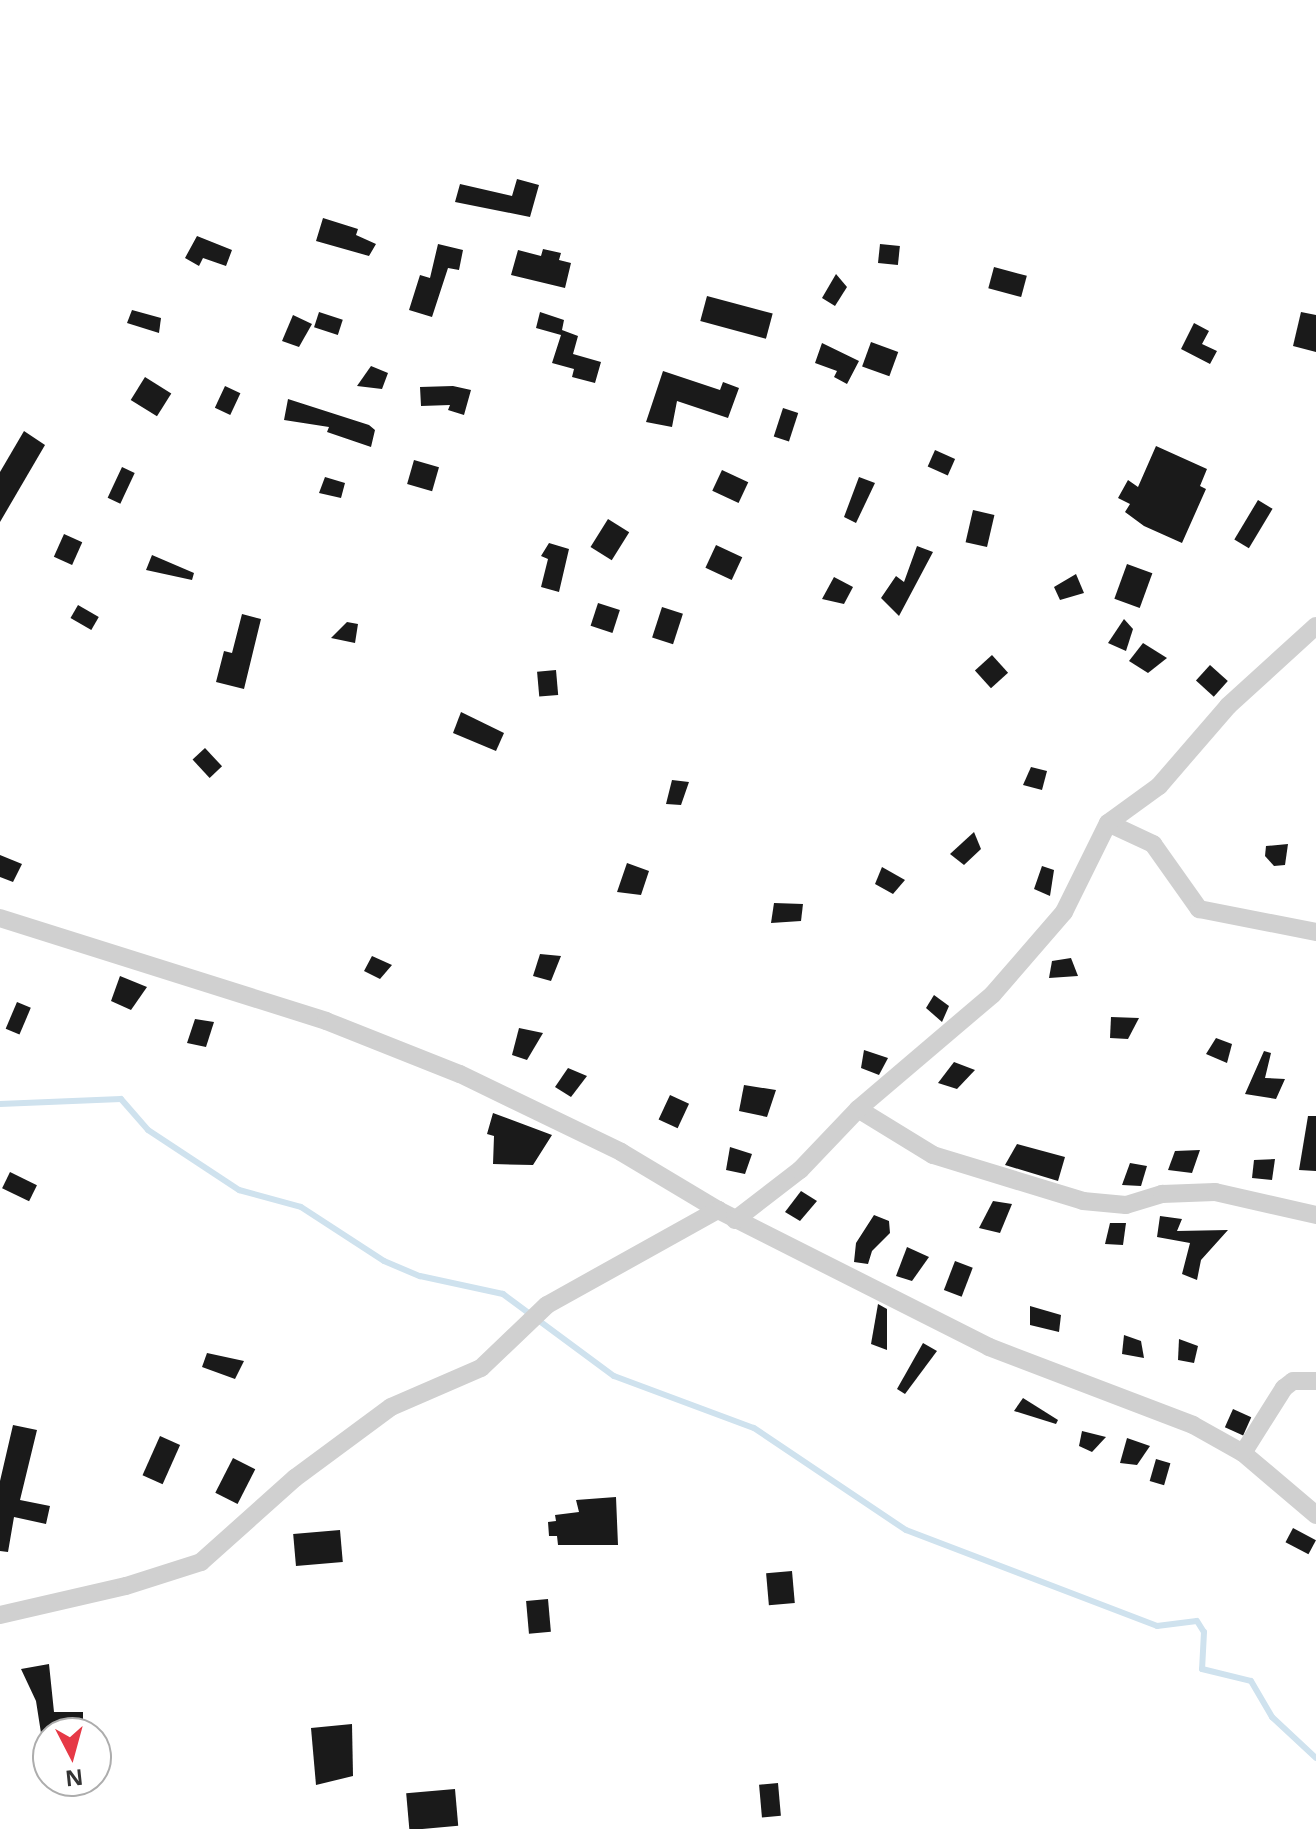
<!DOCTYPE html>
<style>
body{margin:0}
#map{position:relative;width:1316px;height:1829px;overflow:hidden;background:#fff;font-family:"Noto Sans",sans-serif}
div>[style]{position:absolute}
.stream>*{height:6px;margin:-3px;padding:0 3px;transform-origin:3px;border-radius:3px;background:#cfe2ee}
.building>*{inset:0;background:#1a1a1a;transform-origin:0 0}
.minor>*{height:18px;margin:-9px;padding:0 9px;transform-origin:9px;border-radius:9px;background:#d0d0d0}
span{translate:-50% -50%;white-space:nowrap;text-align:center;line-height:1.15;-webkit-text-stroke:8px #fff;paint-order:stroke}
.north{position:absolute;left:32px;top:1717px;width:80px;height:80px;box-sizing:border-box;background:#fff;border:2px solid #adadad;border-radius:50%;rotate:174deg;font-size:22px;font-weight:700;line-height:32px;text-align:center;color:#333}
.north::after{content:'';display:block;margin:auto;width:28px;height:36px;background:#e63946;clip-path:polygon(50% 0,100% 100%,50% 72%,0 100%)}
</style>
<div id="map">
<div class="stream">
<i style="left:0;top:1104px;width:121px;rotate:-2.4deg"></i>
<i style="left:121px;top:1099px;width:41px;rotate:48.9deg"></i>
<i style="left:148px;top:1130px;width:109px;rotate:33.4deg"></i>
<i style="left:239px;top:1190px;width:64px;rotate:15.3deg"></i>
<i style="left:301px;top:1207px;width:99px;rotate:33deg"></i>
<i style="left:384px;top:1261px;width:39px;rotate:23deg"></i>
<i style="left:420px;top:1276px;width:85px;rotate:12.2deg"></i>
<i style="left:503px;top:1294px;width:138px;rotate:36.5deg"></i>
<i style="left:614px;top:1376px;width:149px;rotate:20.4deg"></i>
<i style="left:754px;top:1428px;width:183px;rotate:33.9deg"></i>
<i style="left:906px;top:1530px;width:269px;rotate:20.9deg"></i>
<i style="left:1157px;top:1626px;width:40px;rotate:-7.1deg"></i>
<i style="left:1197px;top:1621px;width:13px;rotate:58deg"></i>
<i style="left:1204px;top:1632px;width:37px;rotate:93deg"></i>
<i style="left:1202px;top:1669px;width:50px;rotate:13.8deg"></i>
<i style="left:1251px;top:1681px;width:42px;rotate:59.7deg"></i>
<i style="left:1272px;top:1717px;width:60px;rotate:43deg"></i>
</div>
<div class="building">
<i style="clip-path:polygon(517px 179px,539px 185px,530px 217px,455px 202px,460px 184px,512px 196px)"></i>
<i style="clip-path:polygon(323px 218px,358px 229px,356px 235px,376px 244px,369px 256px,316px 241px)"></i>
<i style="clip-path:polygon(197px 236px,232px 250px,226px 266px,203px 258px,199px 266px,185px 258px)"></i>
<i style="clip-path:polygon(438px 244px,463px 250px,459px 270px,448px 268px,432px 317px,409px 310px,420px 275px,430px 278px)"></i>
<i style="left:880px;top:244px;width:20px;height:19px;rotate:6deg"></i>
<i style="clip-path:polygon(543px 249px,561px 253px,559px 260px,571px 263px,565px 288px,511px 275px,518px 250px,541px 256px)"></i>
<i style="left:994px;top:267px;width:34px;height:22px;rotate:15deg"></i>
<i style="clip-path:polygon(836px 274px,847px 287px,835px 306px,822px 298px)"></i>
<i style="left:707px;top:296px;width:68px;height:26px;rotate:15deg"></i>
<i style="clip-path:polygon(132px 310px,161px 318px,159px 333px,127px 323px)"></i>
<i style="left:319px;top:312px;width:25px;height:16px;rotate:18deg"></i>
<i style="clip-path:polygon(540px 312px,564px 320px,562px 330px,578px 336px,573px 354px,601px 362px,595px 383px,572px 377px,574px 369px,552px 363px,561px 335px,536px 328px)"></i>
<i style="clip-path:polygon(1301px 312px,1316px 315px,1316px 352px,1293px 346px)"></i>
<i style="clip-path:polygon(293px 315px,312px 324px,299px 347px,282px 341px)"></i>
<i style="clip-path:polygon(1194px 323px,1209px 331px,1202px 344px,1217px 351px,1210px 364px,1181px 349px)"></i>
<i style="left:871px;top:342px;width:29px;height:26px;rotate:20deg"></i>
<i style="clip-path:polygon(822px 343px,859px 361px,847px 384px,834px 377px,837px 371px,815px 363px)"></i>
<i style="clip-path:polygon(371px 366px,388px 373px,382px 389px,357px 386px)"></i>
<i style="clip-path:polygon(663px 371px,720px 390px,723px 382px,739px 388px,728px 418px,677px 401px,672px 427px,646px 422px)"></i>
<i style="left:145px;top:377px;width:31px;height:27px;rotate:32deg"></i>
<i style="left:225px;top:386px;width:17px;height:24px;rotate:25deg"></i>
<i style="clip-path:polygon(453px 386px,471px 390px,464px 415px,448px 410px,450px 405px,421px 406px,420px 387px)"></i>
<i style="clip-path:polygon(288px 399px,369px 425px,375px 430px,371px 447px,327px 432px,329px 427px,284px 420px)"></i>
<i style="left:783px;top:408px;width:16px;height:30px;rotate:18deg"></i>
<i style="clip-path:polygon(24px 431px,45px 445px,0 522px,0 472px)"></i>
<i style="clip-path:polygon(1156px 446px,1207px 469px,1200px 486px,1206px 489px,1182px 543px,1144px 526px,1125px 512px,1130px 504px,1118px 498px,1128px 480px,1138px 487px)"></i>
<i style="left:935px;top:450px;width:22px;height:18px;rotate:24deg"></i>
<i style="left:414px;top:460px;width:26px;height:25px;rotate:16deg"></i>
<i style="left:122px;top:467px;width:14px;height:34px;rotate:25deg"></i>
<i style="left:722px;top:470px;width:29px;height:23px;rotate:25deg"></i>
<i style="clip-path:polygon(325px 477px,345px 483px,341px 498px,319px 493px)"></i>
<i style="clip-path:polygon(859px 477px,875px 483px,856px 523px,844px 517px)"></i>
<i style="left:1258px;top:500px;width:17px;height:46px;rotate:31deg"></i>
<i style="left:973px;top:510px;width:22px;height:33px;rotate:13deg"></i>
<i style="left:608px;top:519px;width:25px;height:33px;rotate:32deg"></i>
<i style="left:64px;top:534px;width:20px;height:25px;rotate:24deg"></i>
<i style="clip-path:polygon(549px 543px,569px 549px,559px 592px,541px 587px,548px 559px,541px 556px)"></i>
<i style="left:716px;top:545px;width:29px;height:25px;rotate:25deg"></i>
<i style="clip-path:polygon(917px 546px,933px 552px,899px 616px,881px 598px,896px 576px,904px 582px)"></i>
<i style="clip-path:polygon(152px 555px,194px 573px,192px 580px,146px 570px)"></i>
<i style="left:1127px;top:564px;width:27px;height:37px;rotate:20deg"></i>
<i style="clip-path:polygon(1076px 574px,1084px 593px,1060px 600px,1054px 587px)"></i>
<i style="clip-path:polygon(834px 577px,853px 587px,844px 604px,822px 599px)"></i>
<i style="left:598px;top:603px;width:23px;height:24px;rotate:18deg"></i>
<i style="left:78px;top:605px;width:24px;height:15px;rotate:30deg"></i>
<i style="left:662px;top:607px;width:22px;height:32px;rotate:18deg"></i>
<i style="clip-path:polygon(242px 614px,261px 619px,244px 689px,216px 682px,224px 651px,232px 653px)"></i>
<i style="clip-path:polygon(1124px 619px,1133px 629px,1126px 651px,1108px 643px)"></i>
<i style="clip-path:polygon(347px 622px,358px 624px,355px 643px,331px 638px)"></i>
<i style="clip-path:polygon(1143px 643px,1167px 658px,1148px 673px,1129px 661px)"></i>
<i style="left:992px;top:655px;width:24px;height:23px;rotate:48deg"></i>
<i style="left:1210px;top:665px;width:24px;height:21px;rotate:42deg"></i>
<i style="left:556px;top:670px;width:25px;height:19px;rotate:85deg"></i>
<i style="clip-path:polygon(461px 712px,504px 733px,496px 751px,453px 733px)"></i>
<i style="left:205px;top:748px;width:25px;height:17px;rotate:47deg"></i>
<i style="clip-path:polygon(1031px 767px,1047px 771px,1042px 790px,1023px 785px)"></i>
<i style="clip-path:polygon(672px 780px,689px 782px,681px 805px,666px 804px)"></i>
<i style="clip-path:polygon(974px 832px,981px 849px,964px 865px,950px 854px)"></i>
<i style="clip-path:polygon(1288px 844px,1285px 865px,1274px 866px,1265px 856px,1266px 846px)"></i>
<i style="clip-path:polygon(0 855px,22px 864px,13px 882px,0 877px)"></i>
<i style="clip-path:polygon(627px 863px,649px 871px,641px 895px,617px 892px)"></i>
<i style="clip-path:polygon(1042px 866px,1054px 870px,1050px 896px,1034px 889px)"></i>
<i style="clip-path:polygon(882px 867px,905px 880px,893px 894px,875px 884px)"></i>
<i style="clip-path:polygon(774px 903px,803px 904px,801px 921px,771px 923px)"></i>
<i style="clip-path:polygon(540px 954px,561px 956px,551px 981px,533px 976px)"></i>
<i style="clip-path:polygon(372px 956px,392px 965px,380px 979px,364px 971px)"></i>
<i style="clip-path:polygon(1071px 958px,1078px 976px,1049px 978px,1052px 961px)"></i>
<i style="clip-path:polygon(120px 976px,147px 987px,131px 1010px,111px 1001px)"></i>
<i style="clip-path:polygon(934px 995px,949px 1006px,942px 1022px,926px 1008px)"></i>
<i style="left:17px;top:1002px;width:15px;height:29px;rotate:23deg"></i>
<i style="clip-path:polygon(1111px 1017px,1139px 1018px,1128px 1039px,1110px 1038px)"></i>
<i style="clip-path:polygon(195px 1019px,214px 1022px,206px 1047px,187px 1043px)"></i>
<i style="clip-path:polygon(519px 1028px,543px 1033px,527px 1060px,512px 1055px)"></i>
<i style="clip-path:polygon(1216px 1038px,1232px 1044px,1227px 1063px,1206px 1054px)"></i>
<i style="clip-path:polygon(864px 1050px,888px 1058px,879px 1075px,861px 1068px)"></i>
<i style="clip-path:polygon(1264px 1051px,1271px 1053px,1265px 1078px,1285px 1079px,1276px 1099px,1245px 1094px)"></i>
<i style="clip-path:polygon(954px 1062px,975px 1070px,957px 1089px,938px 1083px)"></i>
<i style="clip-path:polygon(568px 1068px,587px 1076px,571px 1097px,555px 1087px)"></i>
<i style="clip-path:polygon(744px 1085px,776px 1090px,767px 1117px,739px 1111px)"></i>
<i style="left:670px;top:1095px;width:21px;height:27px;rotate:25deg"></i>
<i style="clip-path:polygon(493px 1113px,552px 1135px,533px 1165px,493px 1164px,494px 1136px,487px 1134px)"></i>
<i style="clip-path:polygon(1308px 1116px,1316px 1116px,1316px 1171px,1299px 1170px)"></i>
<i style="clip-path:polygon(1017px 1144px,1065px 1157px,1058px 1181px,1005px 1165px)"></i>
<i style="clip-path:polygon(730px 1147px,752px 1154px,745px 1174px,726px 1170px)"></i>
<i style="clip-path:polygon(1200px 1150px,1192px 1173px,1168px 1170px,1175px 1151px)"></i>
<i style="clip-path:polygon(1275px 1159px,1272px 1180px,1252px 1178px,1254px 1160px)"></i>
<i style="clip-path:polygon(1130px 1163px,1147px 1166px,1141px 1186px,1122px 1185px)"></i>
<i style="left:10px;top:1172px;width:30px;height:18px;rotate:26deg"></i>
<i style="clip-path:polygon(801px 1191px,817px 1201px,800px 1221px,785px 1212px)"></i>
<i style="clip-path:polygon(993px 1201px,1012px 1204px,1000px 1233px,979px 1228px)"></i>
<i style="clip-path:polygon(874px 1215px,889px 1221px,890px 1233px,872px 1251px,868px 1264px,854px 1262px,856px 1243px)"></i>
<i style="clip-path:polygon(1160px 1216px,1182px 1219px,1177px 1231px,1228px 1230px,1201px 1260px,1197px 1280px,1182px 1274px,1190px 1243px,1157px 1237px)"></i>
<i style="clip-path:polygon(1110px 1223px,1126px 1223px,1123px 1245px,1105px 1244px)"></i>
<i style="clip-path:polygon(907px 1247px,929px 1257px,912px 1281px,896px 1276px)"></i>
<i style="left:955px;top:1261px;width:19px;height:31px;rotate:21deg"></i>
<i style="clip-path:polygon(878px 1304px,887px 1309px,887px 1350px,871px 1344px)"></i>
<i style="clip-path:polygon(1030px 1306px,1061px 1315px,1059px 1332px,1030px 1325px)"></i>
<i style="clip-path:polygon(1124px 1335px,1141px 1341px,1144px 1358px,1122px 1354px)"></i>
<i style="clip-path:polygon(1179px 1339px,1198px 1346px,1194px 1363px,1178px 1360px)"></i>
<i style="clip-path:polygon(923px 1343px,937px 1351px,905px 1394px,897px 1389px)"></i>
<i style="clip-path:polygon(207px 1353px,244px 1361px,235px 1379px,202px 1367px)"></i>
<i style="clip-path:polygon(1023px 1398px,1058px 1420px,1056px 1424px,1014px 1411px)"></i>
<i style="left:1233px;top:1409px;width:20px;height:20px;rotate:24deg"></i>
<i style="clip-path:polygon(13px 1425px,37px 1430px,20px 1500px,50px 1506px,46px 1524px,14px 1517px,8px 1552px,0 1551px,0 1481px)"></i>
<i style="clip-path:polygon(1082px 1431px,1106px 1437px,1092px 1452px,1079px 1446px)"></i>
<i style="left:160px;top:1436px;width:22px;height:43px;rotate:24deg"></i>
<i style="clip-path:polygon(1127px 1438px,1150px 1446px,1137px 1465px,1120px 1463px)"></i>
<i style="left:233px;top:1458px;width:25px;height:39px;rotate:27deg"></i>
<i style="left:1156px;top:1459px;width:15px;height:23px;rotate:16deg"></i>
<i style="clip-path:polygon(616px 1497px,618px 1545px,558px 1545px,557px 1536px,549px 1536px,548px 1522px,556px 1521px,555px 1515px,579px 1512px,576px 1500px)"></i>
<i style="left:1293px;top:1528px;width:26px;height:16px;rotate:28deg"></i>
<i style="left:340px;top:1530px;width:32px;height:47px;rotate:85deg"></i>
<i style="left:792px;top:1571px;width:32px;height:26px;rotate:85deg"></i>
<i style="left:548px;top:1599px;width:33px;height:22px;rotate:85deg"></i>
<i style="clip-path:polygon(49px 1664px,54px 1712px,83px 1712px,83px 1733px,41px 1733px,36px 1701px,21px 1669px)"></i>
<i style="clip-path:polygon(352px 1724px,353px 1776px,316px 1785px,311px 1728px)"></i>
<i style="left:778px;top:1783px;width:33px;height:19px;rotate:85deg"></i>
<i style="left:455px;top:1789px;width:37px;height:49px;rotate:85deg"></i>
</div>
<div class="minor">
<i style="left:1108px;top:823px;width:50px;rotate:25deg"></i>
<i style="left:1153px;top:844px;width:80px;rotate:54.7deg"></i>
<i style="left:1199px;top:909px;width:119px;rotate:11.1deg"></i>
<i style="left:0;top:918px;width:342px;rotate:17.5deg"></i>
<i style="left:326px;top:1021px;width:144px;rotate:21.6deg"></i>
<i style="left:460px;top:1074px;width:179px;rotate:25.8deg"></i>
<i style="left:621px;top:1152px;width:113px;rotate:30.9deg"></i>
<i style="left:718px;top:1210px;width:304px;rotate:26.8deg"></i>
<i style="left:989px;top:1347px;width:218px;rotate:20.9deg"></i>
<i style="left:1193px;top:1425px;width:57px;rotate:29.2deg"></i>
<i style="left:1243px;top:1453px;width:96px;rotate:40.3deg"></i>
<i style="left:858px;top:1109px;width:88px;rotate:31.5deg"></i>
<i style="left:933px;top:1155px;width:157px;rotate:17deg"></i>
<i style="left:1083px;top:1201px;width:43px;rotate:5.3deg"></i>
<i style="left:1126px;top:1205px;width:38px;rotate:-17deg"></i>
<i style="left:1162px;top:1194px;width:53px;rotate:-2.2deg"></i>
<i style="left:1215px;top:1192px;width:104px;rotate:12.8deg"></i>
<i style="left:735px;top:1220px;width:82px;rotate:-37.6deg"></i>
<i style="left:800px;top:1170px;width:84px;rotate:-46.4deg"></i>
<i style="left:858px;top:1109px;width:177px;rotate:-40.4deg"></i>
<i style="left:993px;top:994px;width:108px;rotate:-49.1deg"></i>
<i style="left:1064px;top:912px;width:99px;rotate:-63.7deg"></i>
<i style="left:1108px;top:823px;width:63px;rotate:-36deg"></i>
<i style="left:1159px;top:786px;width:106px;rotate:-49.2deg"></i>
<i style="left:1228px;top:706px;width:119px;rotate:-42.3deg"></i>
<i style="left:1243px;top:1453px;width:77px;rotate:-57.8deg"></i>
<i style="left:1284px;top:1388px;width:11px;rotate:-38deg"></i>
<i style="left:1293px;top:1381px;width:23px"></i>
<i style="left:0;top:1615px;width:129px;rotate:-13deg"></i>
<i style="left:126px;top:1586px;width:79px;rotate:-17.7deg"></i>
<i style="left:201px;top:1562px;width:126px;rotate:-41.8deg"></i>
<i style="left:295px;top:1478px;width:119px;rotate:-36.5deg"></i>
<i style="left:391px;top:1407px;width:98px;rotate:-23.4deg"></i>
<i style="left:481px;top:1368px;width:91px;rotate:-43.7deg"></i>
<i style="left:547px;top:1305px;width:196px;rotate:-29.1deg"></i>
</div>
<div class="north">N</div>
</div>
